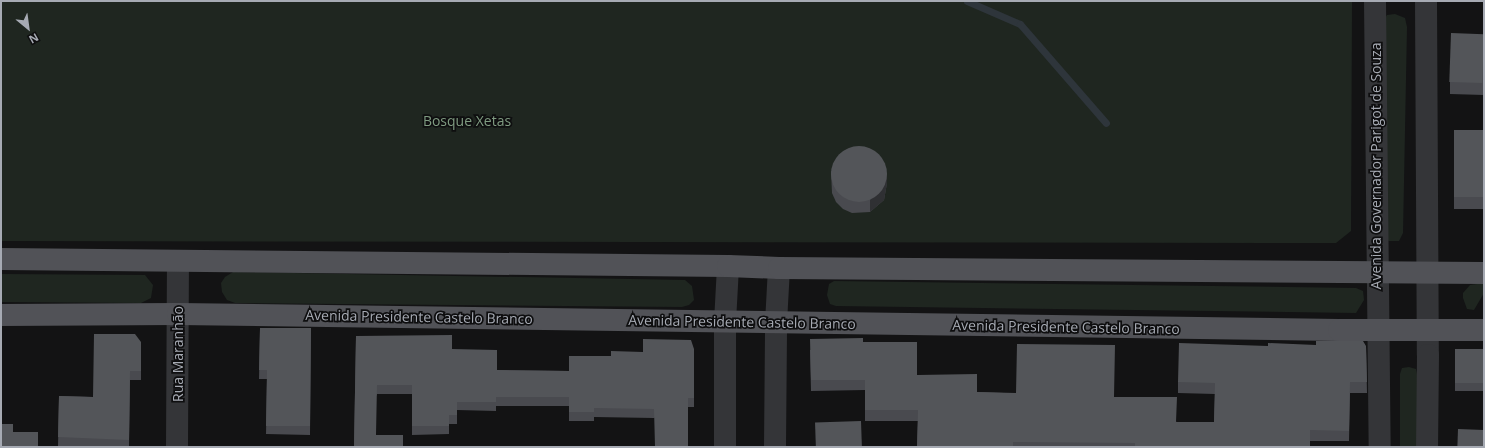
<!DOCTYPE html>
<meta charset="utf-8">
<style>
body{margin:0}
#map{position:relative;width:1485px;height:448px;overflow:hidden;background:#131314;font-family:"Open Sans",sans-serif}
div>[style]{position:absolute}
.green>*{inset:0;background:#1f2620}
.stream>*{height:7px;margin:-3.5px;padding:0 3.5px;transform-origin:3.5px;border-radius:3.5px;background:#2e353b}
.minor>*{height:22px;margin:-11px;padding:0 11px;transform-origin:11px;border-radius:11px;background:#343538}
.major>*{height:22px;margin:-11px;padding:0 11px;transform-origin:11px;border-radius:11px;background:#515257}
.wall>*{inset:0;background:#494a4f;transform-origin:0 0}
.shaded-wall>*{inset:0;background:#2f3033}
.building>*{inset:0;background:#535559;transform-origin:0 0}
.round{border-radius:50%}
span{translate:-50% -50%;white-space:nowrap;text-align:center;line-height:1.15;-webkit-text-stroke:3.5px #0e0e0f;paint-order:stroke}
.park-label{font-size:14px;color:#7f9b81}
.street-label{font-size:14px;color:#a6aab3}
.frame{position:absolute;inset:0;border:2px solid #a6aab3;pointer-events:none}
.north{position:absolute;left:8px;top:8px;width:40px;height:40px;-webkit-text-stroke:3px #0e0e0f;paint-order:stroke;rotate:151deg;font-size:11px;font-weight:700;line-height:16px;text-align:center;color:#a6aab3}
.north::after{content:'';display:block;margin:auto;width:14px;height:18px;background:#a6aab3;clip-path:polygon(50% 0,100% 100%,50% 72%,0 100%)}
</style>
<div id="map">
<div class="green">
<i style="clip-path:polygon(1px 1px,1352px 1px,1351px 231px,1336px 243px,1px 241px)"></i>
<i style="clip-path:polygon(1395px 14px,1405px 18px,1407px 27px,1403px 233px,1399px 241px,1389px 241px,1382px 237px,1380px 26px,1387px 15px)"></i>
<i style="clip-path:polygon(233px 272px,685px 280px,692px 286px,694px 300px,689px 305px,682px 307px,235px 303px,227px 300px,222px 292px,221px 283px,225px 277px)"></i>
<i style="clip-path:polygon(1px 274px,145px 275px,153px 285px,151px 298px,141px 303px,1px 302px)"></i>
<i style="clip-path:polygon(834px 281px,1356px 288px,1363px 291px,1364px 300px,1356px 313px,836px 306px,830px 304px,827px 295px,829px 284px)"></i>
<i style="clip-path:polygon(1484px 283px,1484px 293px,1474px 310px,1467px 309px,1463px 298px,1463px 293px,1470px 285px)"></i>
<i style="clip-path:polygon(1409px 367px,1416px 369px,1417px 374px,1418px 447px,1400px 447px,1400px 374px,1402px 368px)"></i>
</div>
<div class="stream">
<i style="left:967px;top:1px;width:58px;rotate:23.5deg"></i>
<i style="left:1020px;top:24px;width:131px;rotate:49deg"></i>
</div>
<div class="minor">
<i style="left:1375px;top:1px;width:446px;rotate:89.4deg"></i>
<i style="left:1426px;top:1px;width:354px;rotate:89.7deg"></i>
<i style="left:1428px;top:355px;width:92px;rotate:90.6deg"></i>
<i style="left:177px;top:447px;width:186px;rotate:-89.7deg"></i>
<i style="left:725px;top:447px;width:125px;rotate:-90deg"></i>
<i style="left:725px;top:322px;width:56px;rotate:-86.9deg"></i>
<i style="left:775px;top:447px;width:124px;rotate:-89.5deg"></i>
<i style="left:776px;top:323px;width:55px;rotate:-86.9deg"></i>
</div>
<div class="major">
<i style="left:1px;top:259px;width:727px;rotate:0.55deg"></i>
<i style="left:728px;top:266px;width:51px;rotate:2.2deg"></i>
<i style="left:779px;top:268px;width:705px;rotate:0.41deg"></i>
<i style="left:1px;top:315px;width:177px;rotate:-0.3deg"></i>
<i style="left:178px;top:314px;width:1161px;rotate:0.79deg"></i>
<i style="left:1339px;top:330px;width:145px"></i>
</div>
<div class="wall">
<i style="clip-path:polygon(1484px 34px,1484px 95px,1450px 94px,1450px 82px)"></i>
<i style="left:1484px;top:130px;width:79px;height:30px;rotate:90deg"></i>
<i style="clip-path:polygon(831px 171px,887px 183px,884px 200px,870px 212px,852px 213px,843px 209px,836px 202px,832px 193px)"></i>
<i style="clip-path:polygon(260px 328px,311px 328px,310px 435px,266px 434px,267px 379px,259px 379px)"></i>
<i style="clip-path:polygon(356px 336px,452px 349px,497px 370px,569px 371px,611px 356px,643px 352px,694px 349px,694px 407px,688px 407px,654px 418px,594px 417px,594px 421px,569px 421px,569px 406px,496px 406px,496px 411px,457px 410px,457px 424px,449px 424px,449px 434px,412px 435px,412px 394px,377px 394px,354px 447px)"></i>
<i style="clip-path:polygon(141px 342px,141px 380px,130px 380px,129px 447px,89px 447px,58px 446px,59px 396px,93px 397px)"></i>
<i style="clip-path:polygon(863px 342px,917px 375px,977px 392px,1115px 397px,1177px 422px,1214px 422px,1215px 394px,1178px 393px,1178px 382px,1268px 346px,1366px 346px,1367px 393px,1350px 393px,1349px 441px,1310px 441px,1310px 447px,917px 447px,918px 421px,865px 421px,865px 390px,811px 391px,810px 350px)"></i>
<i style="left:1484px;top:349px;width:42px;height:29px;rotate:90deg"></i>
</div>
<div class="shaded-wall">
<i style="clip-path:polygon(887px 172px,887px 183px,884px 200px,870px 212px,870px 200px)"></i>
</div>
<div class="building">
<i style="left:1451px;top:33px;width:33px;height:49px;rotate:2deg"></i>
<i style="left:1484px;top:130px;width:67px;height:30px;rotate:90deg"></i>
<i class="round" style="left:831px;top:146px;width:56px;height:56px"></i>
<i style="clip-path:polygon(260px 328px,311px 328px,310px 426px,266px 426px,267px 370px,259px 370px)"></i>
<i style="clip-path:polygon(94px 334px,135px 334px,141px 342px,141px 371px,130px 371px,129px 440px,58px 437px,59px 396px,93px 397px)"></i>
<i style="clip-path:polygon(452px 335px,452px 349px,497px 350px,497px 370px,569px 371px,569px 356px,611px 356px,611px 351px,643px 352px,643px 339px,691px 340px,694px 349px,694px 398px,688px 398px,688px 447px,655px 447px,654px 409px,594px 408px,594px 412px,569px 412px,569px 397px,496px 397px,496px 402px,457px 402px,457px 415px,449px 415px,449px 426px,412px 426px,412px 385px,377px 385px,376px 435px,403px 435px,403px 447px,354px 447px,356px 336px)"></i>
<i style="clip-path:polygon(863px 338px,863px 342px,917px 342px,917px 375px,977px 374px,977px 392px,1016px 393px,1017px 344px,1115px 345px,1114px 397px,1177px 397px,1176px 422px,1214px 422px,1215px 383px,1178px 382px,1179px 343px,1268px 346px,1268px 343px,1316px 345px,1316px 341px,1363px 341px,1366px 346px,1367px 382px,1350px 382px,1349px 431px,1310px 430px,1310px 447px,1135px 447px,1135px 443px,1013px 442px,1013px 447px,917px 447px,918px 410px,865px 410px,865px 380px,811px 380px,810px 339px)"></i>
<i style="left:1484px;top:349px;width:34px;height:29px;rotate:90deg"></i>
<i style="left:861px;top:421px;width:26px;height:46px;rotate:88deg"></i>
<i style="clip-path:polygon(1px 424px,13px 424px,13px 432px,38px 432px,38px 447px,1px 447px)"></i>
<i style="left:1458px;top:429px;width:26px;height:18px;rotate:2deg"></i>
</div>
<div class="park-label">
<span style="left:467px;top:121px">Bosque Xetas</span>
</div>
<div class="street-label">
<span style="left:1376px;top:166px;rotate:-90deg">Avenida Governador Parigot de Souza</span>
<span style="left:419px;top:317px;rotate:1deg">Avenida Presidente Castelo Branco</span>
<span style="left:742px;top:322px;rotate:1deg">Avenida Presidente Castelo Branco</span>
<span style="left:1066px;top:327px;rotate:1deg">Avenida Presidente Castelo Branco</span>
<span style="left:178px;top:354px;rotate:-90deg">Rua Maranhão</span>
</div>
<div class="frame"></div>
<div class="north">N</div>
</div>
